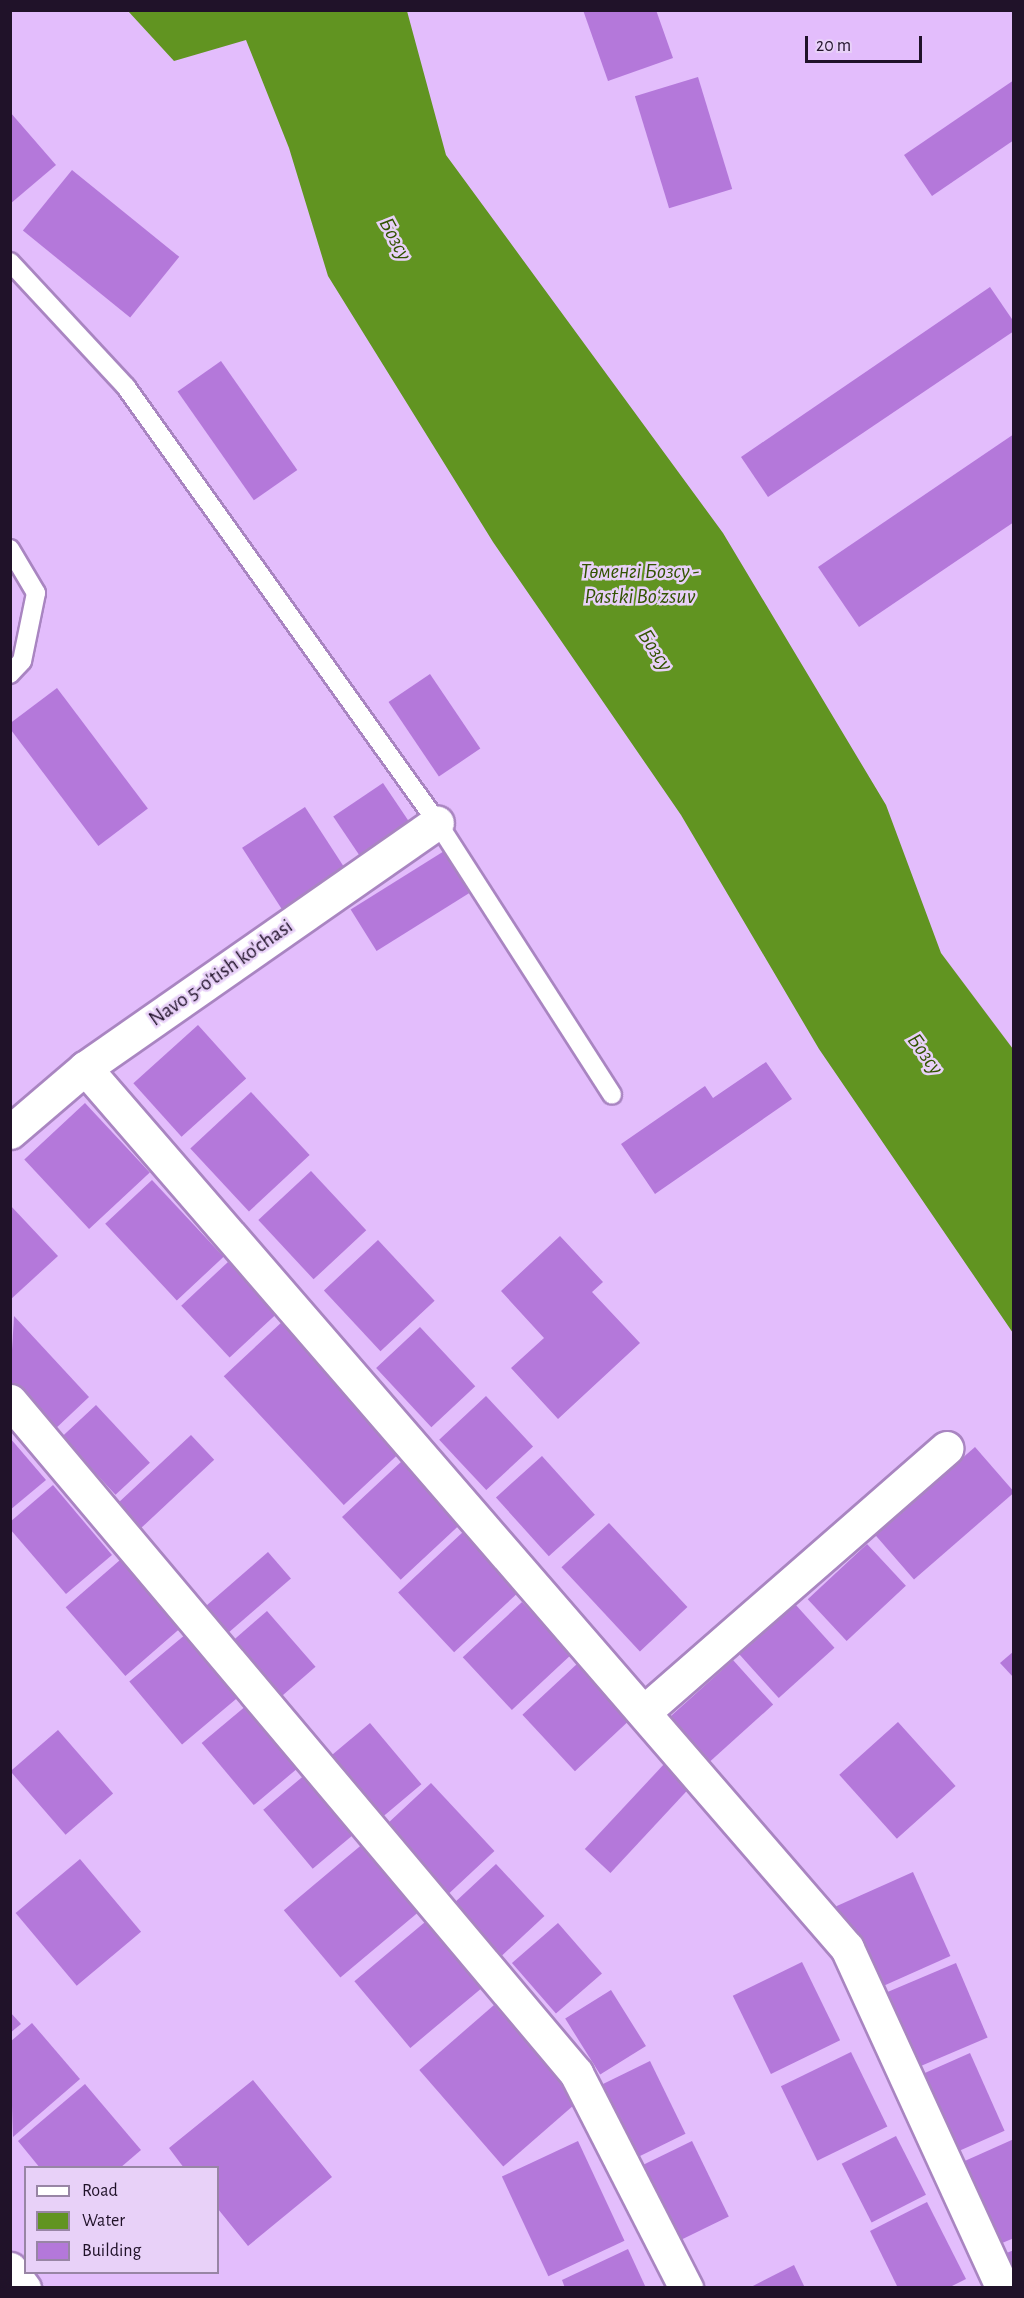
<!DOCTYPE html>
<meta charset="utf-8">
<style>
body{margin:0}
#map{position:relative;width:1024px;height:2298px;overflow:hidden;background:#e3bdfc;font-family:"Alegreya Sans",sans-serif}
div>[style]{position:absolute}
.water>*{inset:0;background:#619421}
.building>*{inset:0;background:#b478da;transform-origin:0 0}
.roads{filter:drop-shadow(2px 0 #a985c1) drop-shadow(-2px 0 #a985c1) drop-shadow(0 2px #a985c1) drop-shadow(0 -2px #a985c1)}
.lane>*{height:18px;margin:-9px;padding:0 9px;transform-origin:9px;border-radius:9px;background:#fff}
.street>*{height:33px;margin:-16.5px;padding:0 16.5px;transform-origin:16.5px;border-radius:16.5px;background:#fff}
.secondary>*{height:33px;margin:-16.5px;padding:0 16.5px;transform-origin:16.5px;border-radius:16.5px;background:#fff}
span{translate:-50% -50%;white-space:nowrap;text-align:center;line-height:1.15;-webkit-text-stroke:5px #e8d1f8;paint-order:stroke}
.street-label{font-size:21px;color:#201229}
.water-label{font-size:22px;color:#325301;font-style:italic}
.frame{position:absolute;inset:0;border:12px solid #201229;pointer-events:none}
.legend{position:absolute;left:24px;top:2166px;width:195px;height:108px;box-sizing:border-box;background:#e8d1f8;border:2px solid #9885a5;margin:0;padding:8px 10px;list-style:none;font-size:18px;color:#201229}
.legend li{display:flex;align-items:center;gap:12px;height:30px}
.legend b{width:30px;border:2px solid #9885a5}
.scale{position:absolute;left:805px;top:36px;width:117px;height:27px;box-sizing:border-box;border:3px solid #201229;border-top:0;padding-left:8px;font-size:18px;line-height:21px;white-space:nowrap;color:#201229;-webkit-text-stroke:4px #e8d1f8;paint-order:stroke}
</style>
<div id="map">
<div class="water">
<i style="clip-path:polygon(128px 11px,407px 11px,446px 155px,723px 533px,886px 805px,941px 953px,1013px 1049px,1013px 1333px,819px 1049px,681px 815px,493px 542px,328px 276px,289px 148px,246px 40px,174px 61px)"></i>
</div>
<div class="building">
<i style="clip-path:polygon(583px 10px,656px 10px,673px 58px,608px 81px)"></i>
<i style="left:698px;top:77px;width:117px;height:66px;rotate:73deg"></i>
<i style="clip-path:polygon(1014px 80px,1014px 140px,932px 196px,904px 155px)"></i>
<i style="clip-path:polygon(10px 112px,56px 165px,10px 204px)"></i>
<i style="left:72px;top:170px;width:138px;height:78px;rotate:39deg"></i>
<i style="clip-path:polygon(990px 287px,1014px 322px,1014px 331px,768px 497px,741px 457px)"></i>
<i style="left:221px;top:361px;width:133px;height:53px;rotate:55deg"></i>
<i style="clip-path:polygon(1014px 434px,1014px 522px,859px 627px,818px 567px)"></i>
<i style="left:430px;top:674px;width:90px;height:50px;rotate:56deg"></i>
<i style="left:57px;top:688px;width:151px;height:62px;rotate:53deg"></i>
<i style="left:383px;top:783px;width:47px;height:60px;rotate:56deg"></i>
<i style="left:305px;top:807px;width:74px;height:75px;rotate:57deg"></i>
<i style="left:449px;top:848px;width:49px;height:116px;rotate:58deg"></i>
<i style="left:198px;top:1025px;width:72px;height:87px;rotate:48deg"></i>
<i style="clip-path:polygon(766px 1062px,792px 1099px,655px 1194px,621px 1144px,705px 1086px,713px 1098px)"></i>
<i style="left:251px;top:1092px;width:86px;height:83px;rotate:47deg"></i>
<i style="left:85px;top:1103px;width:95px;height:83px;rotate:47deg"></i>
<i style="left:311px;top:1171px;width:81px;height:72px;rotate:47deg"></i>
<i style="left:152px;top:1180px;width:105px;height:64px;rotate:47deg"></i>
<i style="clip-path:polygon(10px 1205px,58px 1256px,10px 1300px)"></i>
<i style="clip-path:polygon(560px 1236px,603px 1282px,592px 1292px,640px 1343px,558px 1419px,511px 1368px,544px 1338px,501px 1291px)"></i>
<i style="left:378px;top:1240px;width:83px;height:74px;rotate:47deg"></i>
<i style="left:228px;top:1262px;width:71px;height:64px;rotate:47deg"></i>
<i style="clip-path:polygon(14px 1316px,89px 1397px,53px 1431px,10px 1385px)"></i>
<i style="left:283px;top:1321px;width:176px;height:81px;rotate:47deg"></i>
<i style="left:420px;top:1327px;width:81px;height:60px;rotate:47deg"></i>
<i style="left:486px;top:1396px;width:69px;height:64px;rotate:47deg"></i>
<i style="left:96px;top:1405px;width:79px;height:47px;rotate:47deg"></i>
<i style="left:191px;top:1435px;width:34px;height:103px;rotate:47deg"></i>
<i style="clip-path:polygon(10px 1438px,46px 1480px,10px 1510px)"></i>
<i style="left:975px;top:1447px;width:60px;height:133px;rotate:49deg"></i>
<i style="left:542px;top:1456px;width:79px;height:62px;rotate:48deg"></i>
<i style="left:402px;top:1461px;width:86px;height:82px;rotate:47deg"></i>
<i style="clip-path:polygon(53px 1485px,112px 1555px,66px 1594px,10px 1529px,10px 1522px)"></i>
<i style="left:609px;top:1523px;width:115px;height:65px;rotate:47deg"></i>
<i style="left:464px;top:1531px;width:82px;height:90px;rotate:47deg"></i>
<i style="left:867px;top:1544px;width:57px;height:81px;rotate:47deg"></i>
<i style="left:268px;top:1552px;width:35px;height:86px;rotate:49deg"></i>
<i style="left:120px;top:1560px;width:91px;height:72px;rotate:49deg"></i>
<i style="left:522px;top:1602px;width:72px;height:81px;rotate:47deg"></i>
<i style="left:795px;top:1604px;width:59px;height:75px;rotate:48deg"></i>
<i style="left:267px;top:1611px;width:74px;height:48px;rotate:49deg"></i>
<i style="left:186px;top:1634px;width:82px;height:74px;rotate:50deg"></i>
<i style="clip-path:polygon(1014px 1651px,1014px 1678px,1000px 1663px)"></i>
<i style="left:733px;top:1660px;width:60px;height:85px;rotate:48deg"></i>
<i style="left:578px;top:1663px;width:77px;height:76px;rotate:47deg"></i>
<i style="left:253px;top:1700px;width:81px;height:67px;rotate:50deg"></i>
<i style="left:898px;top:1722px;width:86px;height:79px;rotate:48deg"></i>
<i style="left:370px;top:1723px;width:80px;height:59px;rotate:50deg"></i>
<i style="left:58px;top:1730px;width:84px;height:63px;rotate:49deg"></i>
<i style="left:666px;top:1762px;width:35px;height:119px;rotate:43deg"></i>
<i style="left:313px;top:1768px;width:77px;height:65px;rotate:50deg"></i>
<i style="left:431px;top:1783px;width:93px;height:71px;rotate:47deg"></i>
<i style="left:365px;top:1842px;width:88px;height:106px;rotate:50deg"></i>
<i style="left:80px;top:1859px;width:95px;height:84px;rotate:50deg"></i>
<i style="left:496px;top:1864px;width:71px;height:58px;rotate:47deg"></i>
<i style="left:913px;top:1872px;width:92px;height:84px;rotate:66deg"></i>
<i style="left:431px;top:1917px;width:87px;height:100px;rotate:50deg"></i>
<i style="left:558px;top:1923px;width:67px;height:61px;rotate:49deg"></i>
<i style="left:802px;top:1962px;width:87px;height:77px;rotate:64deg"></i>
<i style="left:956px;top:1963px;width:81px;height:84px;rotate:67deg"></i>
<i style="left:611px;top:1990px;width:66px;height:54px;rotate:58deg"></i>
<i style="left:494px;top:2005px;width:128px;height:99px;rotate:49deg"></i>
<i style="clip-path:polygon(10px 2012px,21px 2024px,10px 2033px)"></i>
<i style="clip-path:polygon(32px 2023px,80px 2079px,13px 2137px,10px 2042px)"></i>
<i style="left:851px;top:2052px;width:83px;height:78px;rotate:64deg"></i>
<i style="left:970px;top:2053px;width:85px;height:55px;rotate:66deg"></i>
<i style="left:650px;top:2061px;width:81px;height:54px;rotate:64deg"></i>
<i style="clip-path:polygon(253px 2080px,332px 2177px,248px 2246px,218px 2209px,218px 2168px,184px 2168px,169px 2148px)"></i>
<i style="clip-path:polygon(85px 2084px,141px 2150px,120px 2168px,40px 2168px,18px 2141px)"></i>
<i style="left:896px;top:2136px;width:66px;height:61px;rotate:63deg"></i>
<i style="clip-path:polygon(1014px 2139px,1014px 2238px,995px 2246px,958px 2164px)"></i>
<i style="left:578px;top:2141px;width:110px;height:84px;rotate:65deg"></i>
<i style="left:692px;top:2141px;width:84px;height:57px;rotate:64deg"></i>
<i style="clip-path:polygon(927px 2202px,966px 2279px,948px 2288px,898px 2288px,870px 2231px)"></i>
<i style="clip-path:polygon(628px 2249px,646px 2288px,565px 2288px,562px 2280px)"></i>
<i style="clip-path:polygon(1014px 2250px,1014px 2275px,1004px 2254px)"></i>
<i style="clip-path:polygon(794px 2265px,805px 2288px,749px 2288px)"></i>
</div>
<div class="roads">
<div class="lane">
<i style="left:10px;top:262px;width:171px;rotate:47.1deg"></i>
<i style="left:126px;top:387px;width:535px;rotate:54.44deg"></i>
<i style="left:437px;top:822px;width:324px;rotate:57.3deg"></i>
<i style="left:10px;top:549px;width:51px;rotate:59.4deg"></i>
<i style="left:36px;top:593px;width:69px;rotate:101.6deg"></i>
<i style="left:22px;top:661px;width:18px;rotate:133deg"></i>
</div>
<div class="street">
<i style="left:85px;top:1068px;width:1164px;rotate:49.11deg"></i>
<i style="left:847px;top:1948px;width:374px;rotate:65.4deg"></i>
<i style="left:10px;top:1132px;width:99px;rotate:-40.5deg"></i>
<i style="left:85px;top:1068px;width:429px;rotate:-34.9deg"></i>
<i style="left:10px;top:1401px;width:879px;rotate:49.89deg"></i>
<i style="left:576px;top:2073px;width:242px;rotate:62.9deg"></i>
<i style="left:645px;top:1711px;width:400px;rotate:-41.1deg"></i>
</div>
<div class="secondary">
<i style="left:10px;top:2269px;width:24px;rotate:54deg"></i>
</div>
</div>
<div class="street-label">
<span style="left:221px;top:973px;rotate:-35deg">Navo 5-o'tish ko'chasi</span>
</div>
<div class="water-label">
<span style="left:395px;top:239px;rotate:62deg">Бозсу</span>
<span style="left:640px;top:584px">Төменгі Бозсу -<br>Pastki Boʻzsuv</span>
<span style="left:655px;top:650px;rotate:57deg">Бозсу</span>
<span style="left:925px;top:1054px;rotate:54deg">Бозсу</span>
</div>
<div class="frame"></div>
<ul class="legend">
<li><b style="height:8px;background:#fff"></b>Road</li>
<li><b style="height:16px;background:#619421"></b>Water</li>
<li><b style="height:16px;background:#b478da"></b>Building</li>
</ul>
<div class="scale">20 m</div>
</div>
